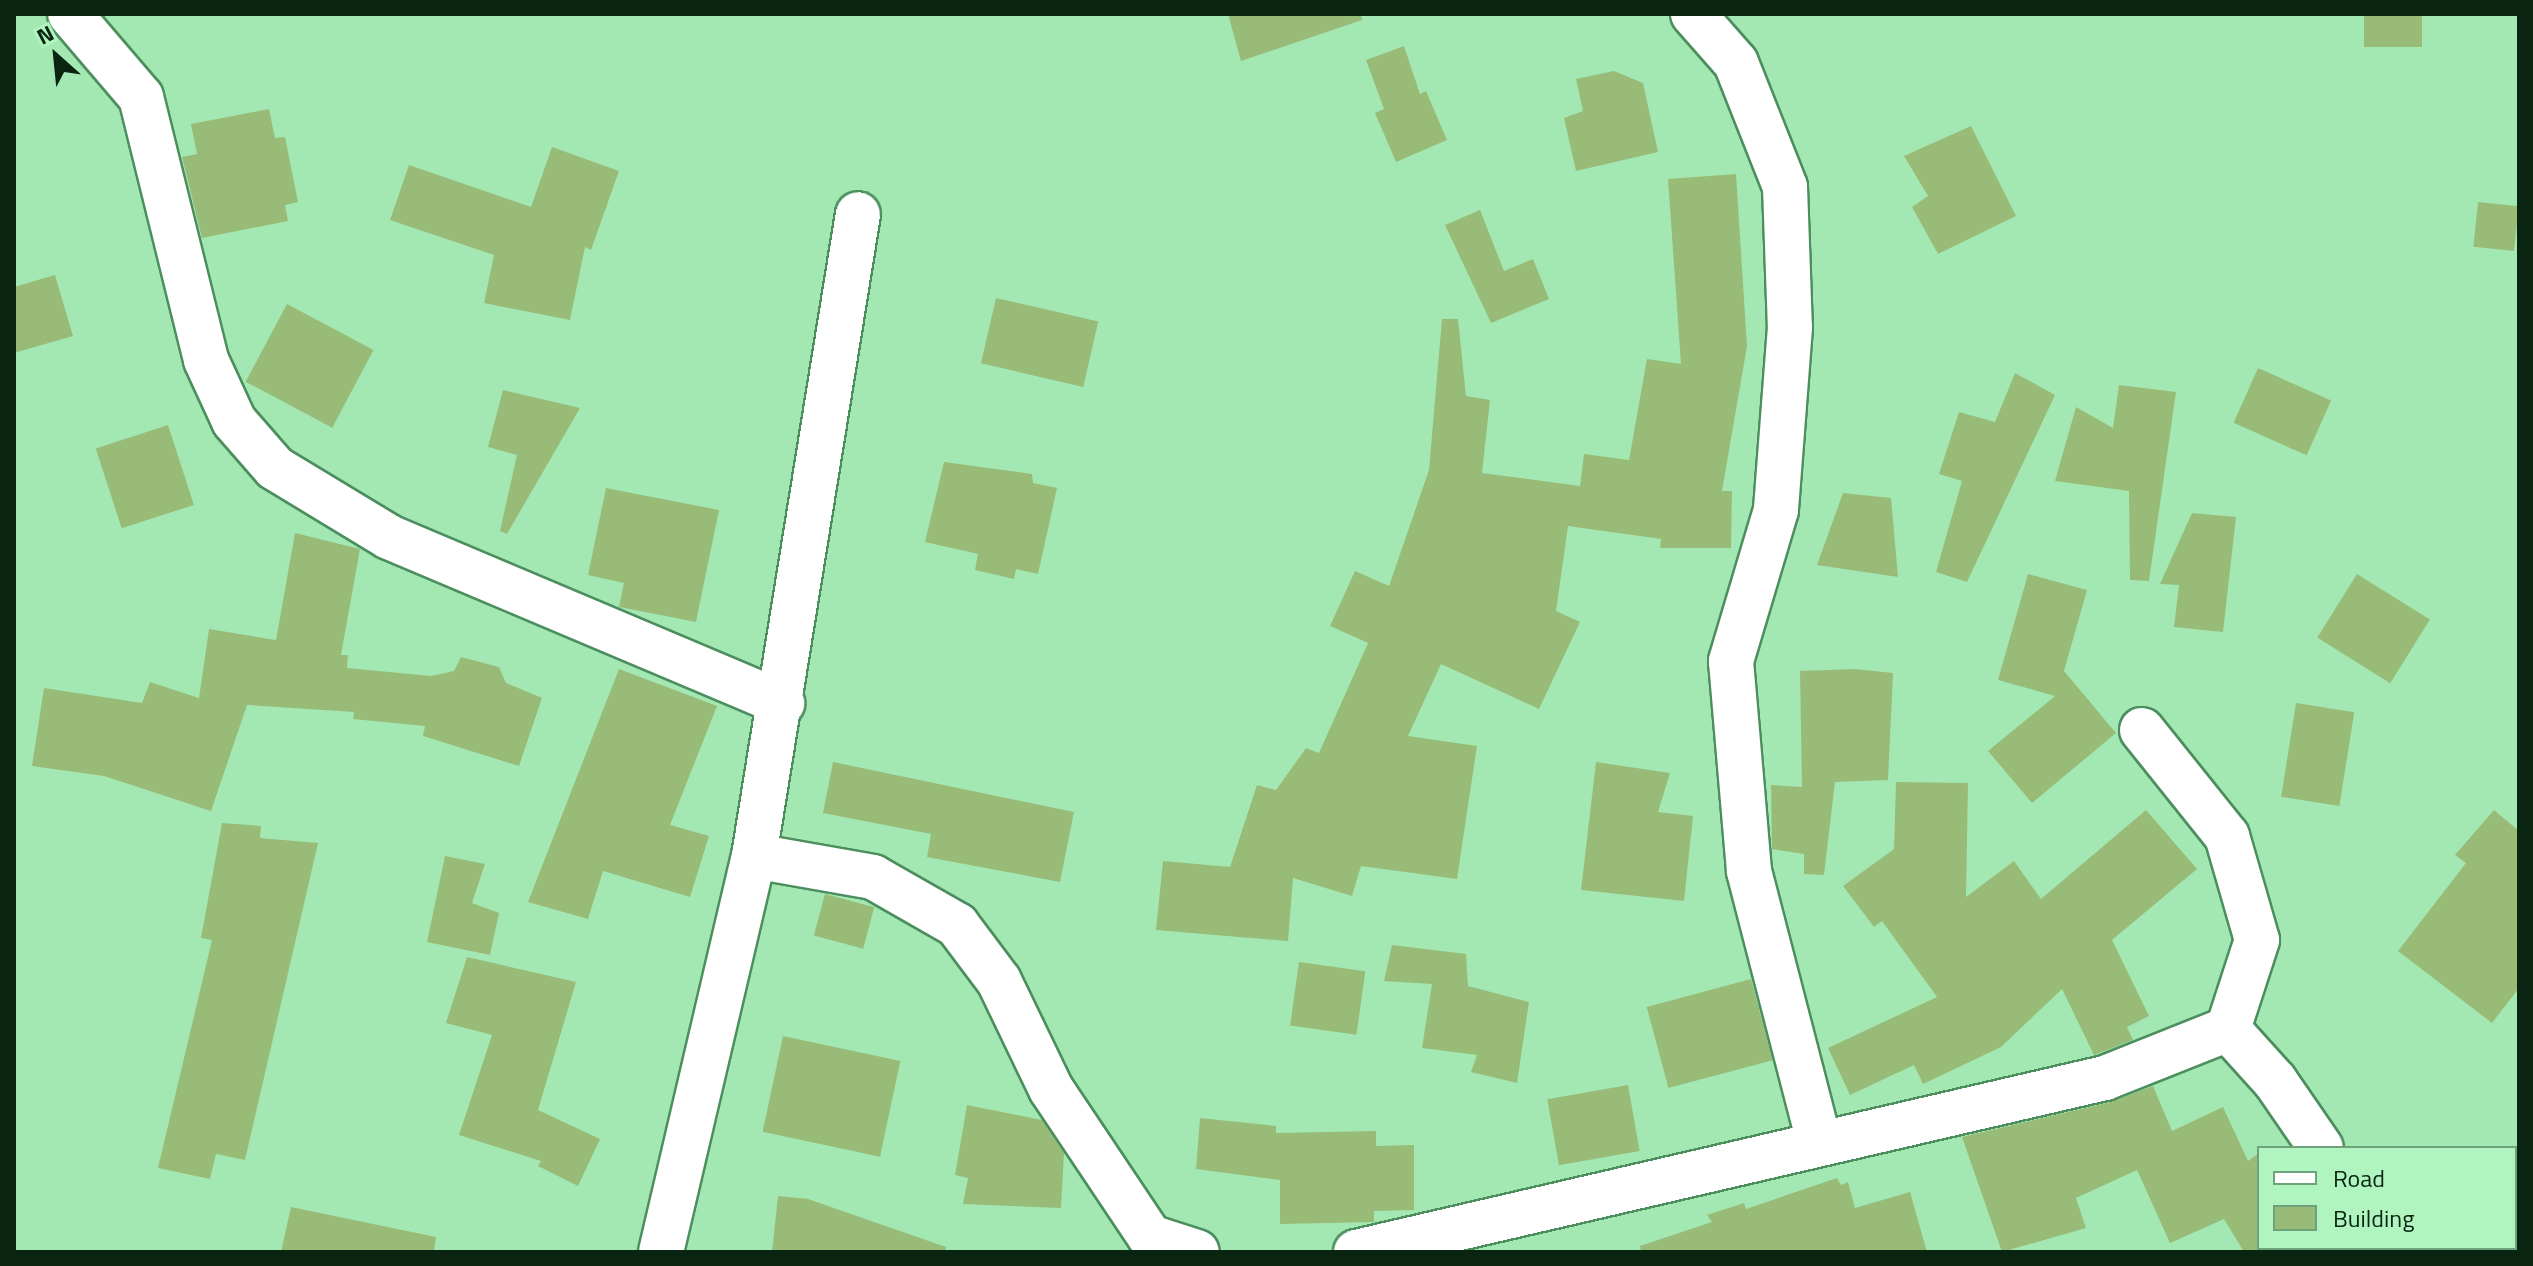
<!DOCTYPE html>
<style>
body{margin:0}
#map{position:relative;width:2533px;height:1266px;overflow:hidden;background:#a3e8b3;font-family:"Titillium Web",sans-serif}
div>[style]{position:absolute}
.building>*{inset:0;background:#98bc78;transform-origin:0 0}
.roads{filter:drop-shadow(2px 0 #4c8e5e) drop-shadow(-2px 0 #4c8e5e) drop-shadow(0 2px #4c8e5e) drop-shadow(0 -2px #4c8e5e)}
.minor>*{height:44px;margin:-22px;padding:0 22px;transform-origin:22px;border-radius:22px;background:#fff}
span{translate:-50% -50%;white-space:nowrap;text-align:center;line-height:1.15;-webkit-text-stroke:8px #b0f5bf;paint-order:stroke}
.frame{position:absolute;inset:0;border:16px solid #092512;pointer-events:none}
.legend{position:absolute;left:2257px;top:1146px;width:260px;height:104px;box-sizing:border-box;background:#b0f5bf;border:2px solid #6da27a;margin:0;padding:10px 14px;list-style:none;font-size:24px;color:#092512}
.legend li{display:flex;align-items:center;gap:16px;height:40px}
.legend b{width:40px;border:2px solid #6da27a}
.north{position:absolute;left:16px;top:16px;width:80px;height:80px;-webkit-text-stroke:6px #b0f5bf;paint-order:stroke;rotate:333deg;font-size:22px;font-weight:700;line-height:32px;text-align:center;color:#092512}
.north::after{content:'';display:block;margin:auto;width:28px;height:36px;background:#092512;clip-path:polygon(50% 0,100% 100%,50% 72%,0 100%)}
</style>
<div id="map">
<div class="building">
<i style="clip-path:polygon(1228px 14px,1361px 14px,1362px 20px,1241px 61px)"></i>
<i style="left:2364px;top:14px;width:58px;height:33px"></i>
<i style="clip-path:polygon(1404px 46px,1420px 94px,1426px 91px,1447px 140px,1396px 162px,1375px 113px,1384px 109px,1366px 60px)"></i>
<i style="clip-path:polygon(1614px 71px,1643px 83px,1658px 152px,1576px 171px,1564px 118px,1583px 111px,1576px 79px)"></i>
<i style="clip-path:polygon(269px 109px,275px 138px,285px 137px,298px 202px,285px 205px,288px 221px,202px 238px,182px 157px,197px 154px,191px 124px)"></i>
<i style="clip-path:polygon(1971px 126px,2016px 216px,1938px 254px,1912px 207px,1928px 196px,1904px 156px)"></i>
<i style="clip-path:polygon(552px 147px,619px 171px,591px 250px,585px 247px,570px 320px,484px 303px,494px 255px,390px 220px,409px 165px,531px 207px)"></i>
<i style="clip-path:polygon(1736px 174px,1747px 346px,1722px 491px,1732px 491px,1731px 548px,1660px 548px,1661px 539px,1568px 526px,1556px 611px,1580px 622px,1539px 709px,1441px 664px,1408px 736px,1477px 746px,1457px 879px,1361px 866px,1352px 896px,1293px 878px,1288px 941px,1156px 930px,1163px 861px,1230px 867px,1257px 785px,1276px 790px,1306px 748px,1319px 753px,1368px 643px,1330px 626px,1355px 571px,1389px 586px,1429px 470px,1442px 319px,1458px 319px,1466px 396px,1490px 400px,1482px 473px,1580px 486px,1584px 454px,1629px 460px,1647px 359px,1681px 364px,1668px 179px)"></i>
<i style="left:2478px;top:202px;width:41px;height:45px;rotate:6deg"></i>
<i style="clip-path:polygon(1480px 210px,1504px 271px,1533px 259px,1549px 299px,1491px 323px,1445px 225px)"></i>
<i style="clip-path:polygon(55px 275px,73px 336px,14px 353px,14px 287px)"></i>
<i style="left:996px;top:298px;width:105px;height:67px;rotate:13deg"></i>
<i style="left:287px;top:304px;width:98px;height:88px;rotate:28deg"></i>
<i style="left:2258px;top:368px;width:80px;height:60px;rotate:24deg"></i>
<i style="clip-path:polygon(2015px 373px,2055px 395px,1967px 582px,1936px 572px,1962px 481px,1939px 474px,1959px 412px,1995px 422px)"></i>
<i style="clip-path:polygon(2119px 385px,2176px 392px,2149px 581px,2130px 580px,2129px 491px,2055px 481px,2076px 407px,2113px 428px)"></i>
<i style="clip-path:polygon(503px 390px,580px 408px,507px 534px,500px 531px,517px 455px,488px 447px)"></i>
<i style="left:168px;top:425px;width:84px;height:76px;rotate:72deg"></i>
<i style="clip-path:polygon(944px 462px,1032px 474px,1033px 483px,1057px 488px,1038px 574px,1016px 569px,1014px 579px,975px 570px,978px 554px,925px 542px)"></i>
<i style="clip-path:polygon(606px 488px,719px 510px,696px 622px,619px 607px,624px 583px,588px 575px)"></i>
<i style="clip-path:polygon(1843px 493px,1891px 498px,1898px 577px,1817px 565px)"></i>
<i style="clip-path:polygon(2192px 513px,2236px 517px,2223px 632px,2174px 627px,2179px 585px,2160px 584px)"></i>
<i style="clip-path:polygon(295px 533px,360px 549px,341px 655px,348px 655px,347px 668px,431px 676px,454px 671px,461px 657px,499px 667px,506px 683px,542px 698px,519px 766px,423px 736px,425px 726px,353px 719px,354px 712px,247px 705px,211px 811px,104px 776px,32px 766px,44px 688px,142px 703px,150px 682px,199px 698px,209px 629px,276px 640px)"></i>
<i style="clip-path:polygon(2028px 574px,2087px 590px,2064px 671px,2116px 733px,2032px 803px,1988px 751px,2055px 696px,1998px 680px)"></i>
<i style="left:2357px;top:574px;width:86px;height:75px;rotate:32deg"></i>
<i style="clip-path:polygon(619px 669px,717px 706px,670px 825px,709px 836px,690px 897px,603px 871px,588px 919px,528px 902px)"></i>
<i style="clip-path:polygon(1855px 669px,1893px 673px,1888px 780px,1835px 782px,1824px 875px,1804px 874px,1804px 854px,1772px 849px,1771px 785px,1802px 787px,1800px 671px)"></i>
<i style="left:2296px;top:703px;width:59px;height:95px;rotate:9deg"></i>
<i style="clip-path:polygon(833px 762px,1074px 812px,1060px 882px,927px 857px,931px 834px,823px 813px)"></i>
<i style="clip-path:polygon(1596px 762px,1670px 773px,1658px 812px,1693px 816px,1684px 901px,1581px 890px)"></i>
<i style="clip-path:polygon(1896px 782px,1968px 783px,1966px 897px,2014px 861px,2041px 899px,2146px 810px,2197px 869px,2112px 940px,2149px 1016px,2127px 1027px,2133px 1040px,2094px 1055px,2062px 989px,2001px 1047px,1923px 1084px,1914px 1065px,1850px 1095px,1828px 1048px,1937px 997px,1882px 921px,1874px 927px,1843px 886px,1894px 849px)"></i>
<i style="clip-path:polygon(2494px 810px,2519px 831px,2519px 988px,2492px 1023px,2398px 951px,2466px 863px,2455px 855px)"></i>
<i style="clip-path:polygon(222px 823px,261px 826px,260px 838px,318px 843px,245px 1160px,216px 1154px,210px 1179px,158px 1168px,212px 940px,201px 938px)"></i>
<i style="clip-path:polygon(445px 856px,485px 864px,472px 903px,499px 913px,490px 955px,427px 942px)"></i>
<i style="left:825px;top:894px;width:51px;height:43px;rotate:15deg"></i>
<i style="clip-path:polygon(1392px 945px,1466px 954px,1468px 986px,1529px 1002px,1517px 1083px,1471px 1072px,1477px 1055px,1422px 1048px,1432px 984px,1384px 981px)"></i>
<i style="clip-path:polygon(467px 957px,576px 982px,538px 1110px,600px 1139px,578px 1186px,538px 1166px,541px 1161px,459px 1135px,492px 1035px,446px 1023px)"></i>
<i style="left:1299px;top:962px;width:67px;height:64px;rotate:8deg"></i>
<i style="left:1751px;top:979px;width:84px;height:108px;rotate:75deg"></i>
<i style="left:783px;top:1036px;width:120px;height:98px;rotate:12deg"></i>
<i style="left:1628px;top:1085px;width:67px;height:82px;rotate:80deg"></i>
<i style="clip-path:polygon(2153px 1086px,2172px 1131px,2223px 1107px,2248px 1161px,2259px 1153px,2259px 1252px,2244px 1252px,2224px 1219px,2170px 1243px,2137px 1170px,2076px 1198px,2086px 1228px,2002px 1252px,1962px 1137px,2111px 1102px)"></i>
<i style="clip-path:polygon(967px 1105px,1042px 1120px,1064px 1153px,1061px 1208px,963px 1204px,968px 1178px,955px 1175px)"></i>
<i style="clip-path:polygon(1200px 1118px,1276px 1126px,1276px 1133px,1376px 1131px,1376px 1146px,1414px 1145px,1414px 1210px,1374px 1211px,1374px 1222px,1280px 1224px,1280px 1180px,1196px 1169px)"></i>
<i style="clip-path:polygon(1837px 1178px,1841px 1185px,1848px 1182px,1855px 1208px,1910px 1192px,1927px 1252px,1641px 1252px,1640px 1246px,1712px 1222px,1707px 1215px,1744px 1203px,1746px 1209px)"></i>
<i style="clip-path:polygon(778px 1196px,808px 1199px,946px 1247px,945px 1252px,772px 1252px)"></i>
<i style="clip-path:polygon(291px 1207px,436px 1237px,434px 1252px,281px 1252px)"></i>
</div>
<div class="roads">
<div class="minor">
<i style="left:70px;top:14px;width:109px;rotate:49.5deg"></i>
<i style="left:141px;top:97px;width:271px;rotate:76.1deg"></i>
<i style="left:206px;top:360px;width:67px;rotate:65.3deg"></i>
<i style="left:234px;top:421px;width:62px;rotate:48.9deg"></i>
<i style="left:275px;top:468px;width:133px;rotate:31.2deg"></i>
<i style="left:389px;top:537px;width:427px;rotate:22.9deg"></i>
<i style="left:1693px;top:14px;width:65px;rotate:48.7deg"></i>
<i style="left:1736px;top:63px;width:133px;rotate:68.4deg"></i>
<i style="left:1785px;top:187px;width:140px;rotate:88deg"></i>
<i style="left:1790px;top:327px;width:184px;rotate:94.4deg"></i>
<i style="left:1776px;top:510px;width:158px;rotate:106.6deg"></i>
<i style="left:1731px;top:661px;width:211px;rotate:85.1deg"></i>
<i style="left:1749px;top:871px;width:280px;rotate:75.5deg"></i>
<i style="left:2142px;top:730px;width:136px;rotate:51.3deg"></i>
<i style="left:2227px;top:836px;width:108px;rotate:73.9deg"></i>
<i style="left:2257px;top:940px;width:94px;rotate:108deg"></i>
<i style="left:2228px;top:1029px;width:70px;rotate:47.9deg"></i>
<i style="left:2275px;top:1081px;width:81px;rotate:55.5deg"></i>
<i style="left:754px;top:856px;width:121px;rotate:10deg"></i>
<i style="left:873px;top:877px;width:97px;rotate:29.7deg"></i>
<i style="left:957px;top:925px;width:70px;rotate:53.1deg"></i>
<i style="left:999px;top:981px;width:120px;rotate:64.3deg"></i>
<i style="left:1051px;top:1089px;width:178px;rotate:56.2deg"></i>
<i style="left:1150px;top:1237px;width:49px;rotate:17.7deg"></i>
<i style="left:2389px;top:1248px;width:4px;rotate:63deg"></i>
<i style="left:661px;top:1252px;width:407px;rotate:-76.8deg"></i>
<i style="left:754px;top:856px;width:650px;rotate:-80.8deg"></i>
<i style="left:1356px;top:1252px;width:769px;rotate:-13.08deg"></i>
<i style="left:2105px;top:1078px;width:132px;rotate:-21.7deg"></i>
</div>
</div>
<div class="frame"></div>
<ul class="legend">
<li><b style="height:10px;background:#fff"></b>Road</li>
<li><b style="height:22px;background:#98bc78"></b>Building</li>
</ul>
<div class="north">N</div>
</div>
